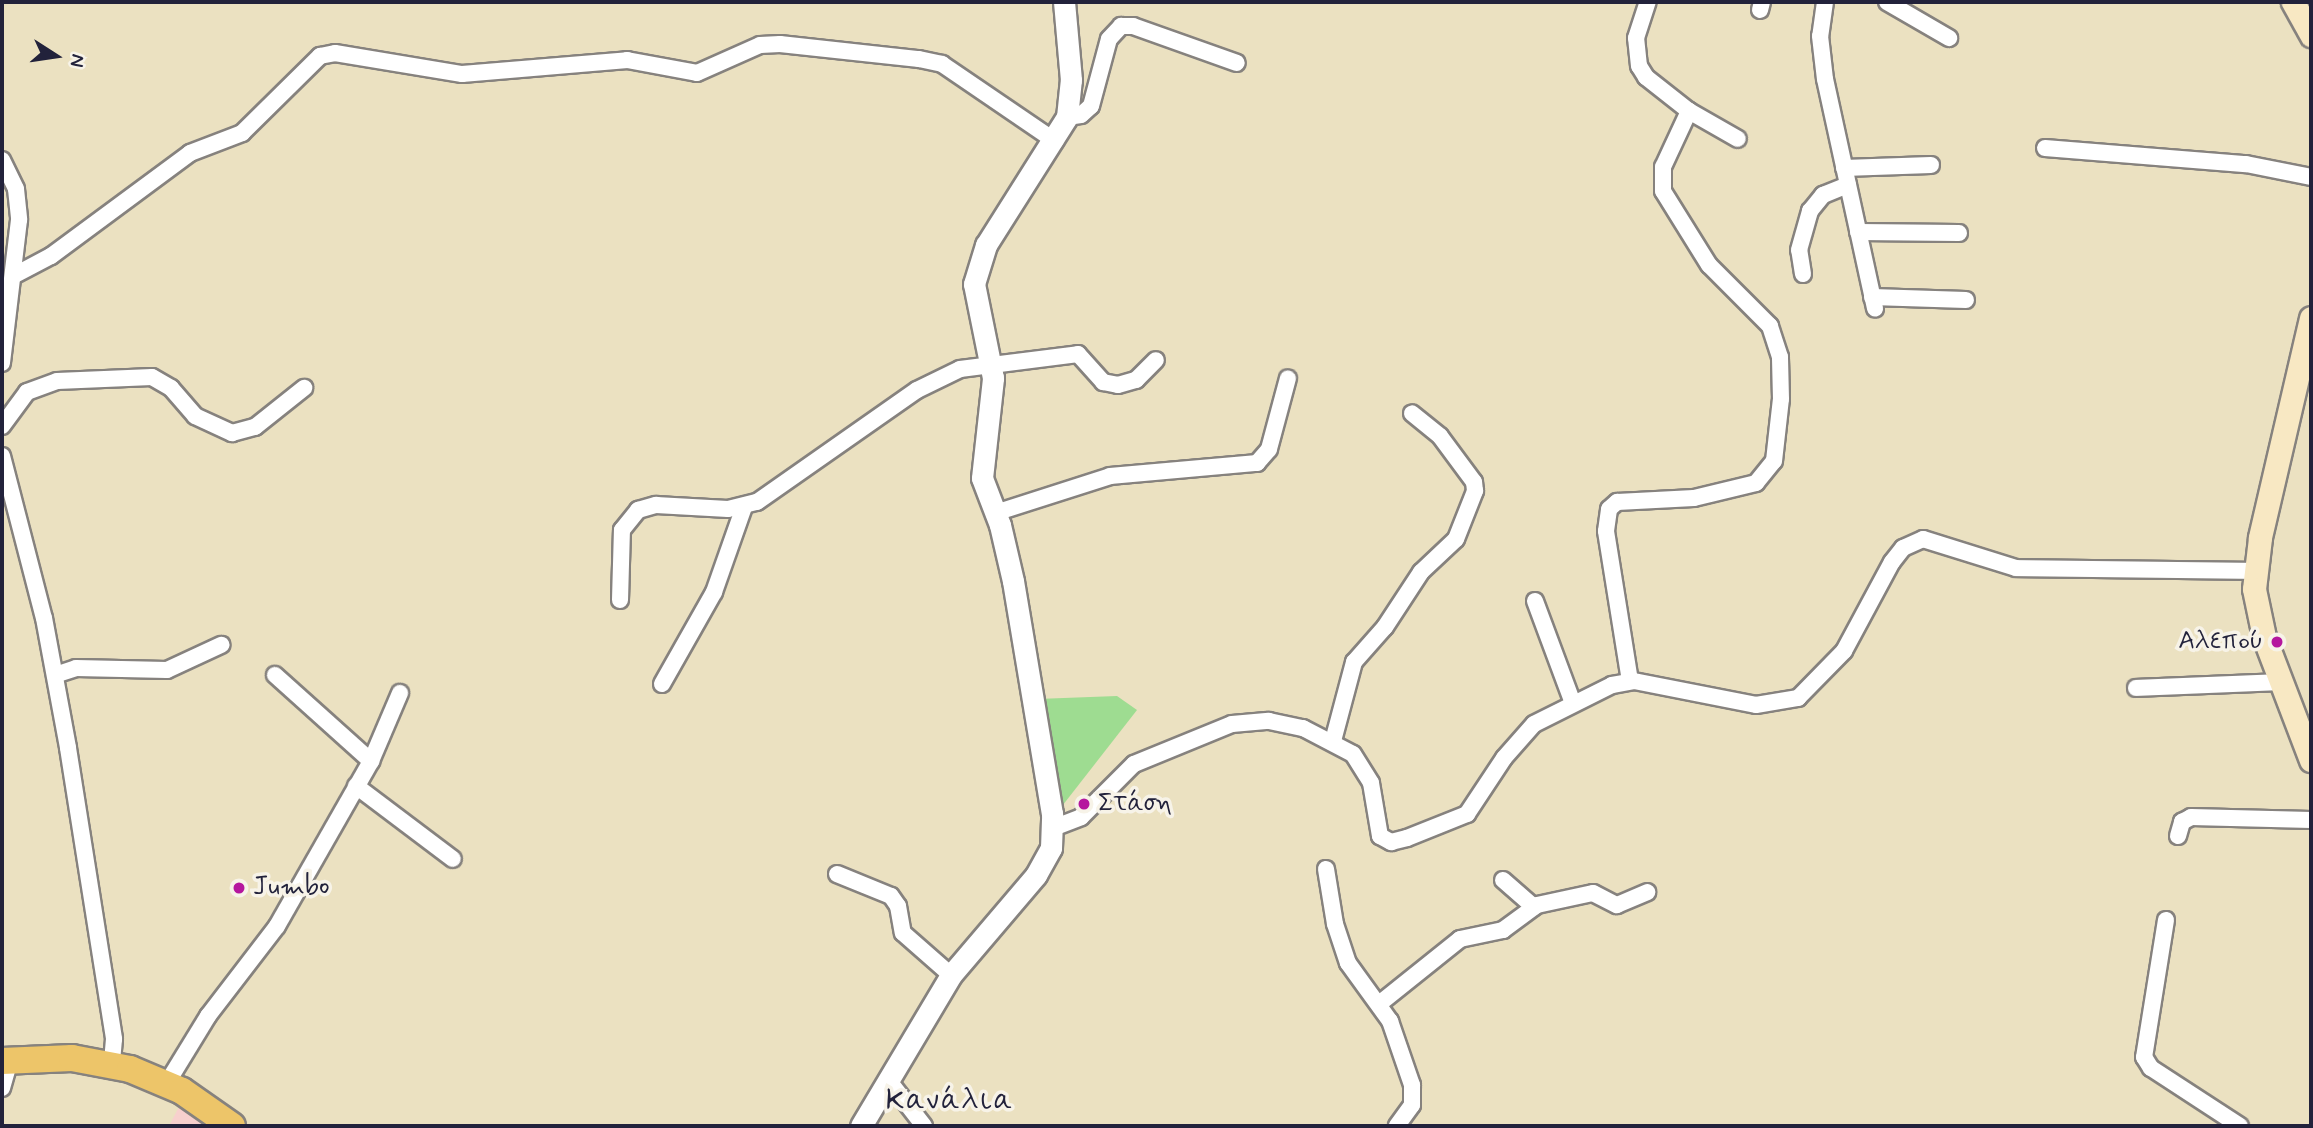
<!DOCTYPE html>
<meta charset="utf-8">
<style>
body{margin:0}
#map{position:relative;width:2313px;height:1128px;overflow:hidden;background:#ebe1c1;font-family:Mynerve,sans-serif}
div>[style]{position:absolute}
.built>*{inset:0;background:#f7d0cd}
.green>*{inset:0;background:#9edc91}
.roads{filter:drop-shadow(2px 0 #86827e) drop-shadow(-2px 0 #86827e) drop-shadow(0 2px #86827e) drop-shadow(0 -2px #86827e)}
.minor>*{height:16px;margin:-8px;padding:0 8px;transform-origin:8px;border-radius:8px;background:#fff}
.tertiary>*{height:21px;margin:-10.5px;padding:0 10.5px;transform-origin:10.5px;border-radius:10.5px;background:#fff}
.secondary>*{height:23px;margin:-11.5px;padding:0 11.5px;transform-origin:11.5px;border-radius:11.5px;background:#f8e8c3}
.primary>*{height:26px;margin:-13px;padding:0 13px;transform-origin:13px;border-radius:13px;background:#edc569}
.dots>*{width:19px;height:19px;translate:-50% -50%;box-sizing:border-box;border:4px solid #f7f3e8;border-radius:50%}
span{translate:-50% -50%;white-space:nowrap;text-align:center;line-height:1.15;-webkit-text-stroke:7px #f7f3e8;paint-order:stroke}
.poi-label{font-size:26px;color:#22223b}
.right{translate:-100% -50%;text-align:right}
.left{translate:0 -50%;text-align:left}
.quarter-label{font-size:30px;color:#22223b;letter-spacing:2px}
.frame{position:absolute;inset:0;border:4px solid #22223b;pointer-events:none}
.north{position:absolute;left:21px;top:21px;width:70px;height:70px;-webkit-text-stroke:5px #f7f3e8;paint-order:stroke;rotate:102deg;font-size:19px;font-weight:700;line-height:28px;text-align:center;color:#22223b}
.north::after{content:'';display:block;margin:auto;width:24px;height:32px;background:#22223b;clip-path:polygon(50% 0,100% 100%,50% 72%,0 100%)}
</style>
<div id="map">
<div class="built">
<i style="clip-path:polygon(181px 1103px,216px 1126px,169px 1126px)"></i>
</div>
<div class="green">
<i style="clip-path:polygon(1117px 696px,1137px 710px,1059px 810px,1037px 699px)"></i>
</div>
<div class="roads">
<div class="minor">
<i style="left:1825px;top:2px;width:34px;rotate:98deg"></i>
<i style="left:1820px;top:36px;width:43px;rotate:83.4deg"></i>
<i style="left:1825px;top:79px;width:235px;rotate:77.7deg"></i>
<i style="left:1887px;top:2px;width:72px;rotate:30.1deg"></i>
<i style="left:1760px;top:10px;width:8px;rotate:-76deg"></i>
<i style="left:1689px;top:111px;width:56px;rotate:29.7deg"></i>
<i style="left:1067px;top:117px;width:14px;rotate:-8deg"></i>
<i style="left:1081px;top:115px;width:13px;rotate:-42deg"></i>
<i style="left:1091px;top:106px;width:69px;rotate:-75deg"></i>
<i style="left:1109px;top:39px;width:18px;rotate:-47deg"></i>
<i style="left:1121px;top:26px;width:12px"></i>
<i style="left:1133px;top:26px;width:110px;rotate:19.6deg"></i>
<i style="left:2045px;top:148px;width:202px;rotate:4.6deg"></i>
<i style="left:2246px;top:164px;width:66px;rotate:11.3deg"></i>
<i style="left:2px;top:160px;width:32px;rotate:64deg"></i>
<i style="left:16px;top:189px;width:31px;rotate:84deg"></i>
<i style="left:19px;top:220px;width:144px;rotate:96.8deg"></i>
<i style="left:1844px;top:168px;width:87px;rotate:-2deg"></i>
<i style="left:1858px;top:232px;width:101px;rotate:0.6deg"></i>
<i style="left:1803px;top:274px;width:24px;rotate:-99deg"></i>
<i style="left:1799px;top:250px;width:41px;rotate:-74.2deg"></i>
<i style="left:1810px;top:211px;width:21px;rotate:-51deg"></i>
<i style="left:1823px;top:195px;width:27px;rotate:-22deg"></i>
<i style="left:13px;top:276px;width:43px;rotate:-27.8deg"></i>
<i style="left:51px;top:256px;width:173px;rotate:-36.5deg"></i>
<i style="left:190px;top:153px;width:56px;rotate:-21deg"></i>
<i style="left:242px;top:133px;width:110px;rotate:-44.6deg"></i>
<i style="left:320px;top:56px;width:15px;rotate:-11deg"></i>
<i style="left:335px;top:53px;width:129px;rotate:9.4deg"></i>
<i style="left:462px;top:74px;width:166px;rotate:-4.8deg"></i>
<i style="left:627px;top:60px;width:71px;rotate:10.5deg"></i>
<i style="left:697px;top:73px;width:69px;rotate:-24deg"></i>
<i style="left:760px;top:45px;width:20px;rotate:-3deg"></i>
<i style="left:780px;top:44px;width:140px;rotate:6.2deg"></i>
<i style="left:919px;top:59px;width:24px;rotate:12deg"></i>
<i style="left:942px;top:64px;width:137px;rotate:34.3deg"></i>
<i style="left:1872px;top:297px;width:94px;rotate:1.8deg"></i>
<i style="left:2px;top:426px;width:42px;rotate:-53.7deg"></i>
<i style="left:27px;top:392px;width:32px;rotate:-20deg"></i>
<i style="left:57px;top:381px;width:95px;rotate:-2.4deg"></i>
<i style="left:152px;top:377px;width:22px;rotate:30deg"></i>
<i style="left:171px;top:388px;width:37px;rotate:49deg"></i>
<i style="left:195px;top:416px;width:41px;rotate:24.7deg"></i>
<i style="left:232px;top:433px;width:24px;rotate:-15deg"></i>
<i style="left:255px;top:427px;width:63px;rotate:-38.5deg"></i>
<i style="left:2px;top:456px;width:167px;rotate:75.5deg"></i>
<i style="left:44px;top:618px;width:132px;rotate:79.5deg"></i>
<i style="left:68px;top:748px;width:295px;rotate:81deg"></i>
<i style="left:114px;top:1039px;width:25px;rotate:95deg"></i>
<i style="left:995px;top:513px;width:121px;rotate:-17.8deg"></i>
<i style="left:1110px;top:476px;width:148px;rotate:-5.1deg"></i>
<i style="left:1257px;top:463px;width:18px;rotate:-49deg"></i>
<i style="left:1269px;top:449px;width:73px;rotate:-75deg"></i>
<i style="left:620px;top:600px;width:70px;rotate:-88.4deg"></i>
<i style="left:622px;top:530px;width:26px;rotate:-51deg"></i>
<i style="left:638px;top:510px;width:19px;rotate:-16deg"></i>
<i style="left:656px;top:505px;width:72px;rotate:3.2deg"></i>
<i style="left:728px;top:509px;width:30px;rotate:-14deg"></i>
<i style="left:757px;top:502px;width:195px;rotate:-35deg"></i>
<i style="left:917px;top:390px;width:48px;rotate:-26deg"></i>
<i style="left:960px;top:369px;width:119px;rotate:-7.2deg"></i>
<i style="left:1078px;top:354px;width:38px;rotate:48deg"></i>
<i style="left:1103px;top:382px;width:15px;rotate:11deg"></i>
<i style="left:1118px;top:385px;width:19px;rotate:-16deg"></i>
<i style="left:1136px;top:380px;width:28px;rotate:-45deg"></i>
<i style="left:1535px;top:601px;width:109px;rotate:69.6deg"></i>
<i style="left:55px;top:675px;width:22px;rotate:-18deg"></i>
<i style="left:76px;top:668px;width:91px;rotate:1.3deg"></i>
<i style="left:167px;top:670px;width:60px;rotate:-24.8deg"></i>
<i style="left:275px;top:675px;width:129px;rotate:41.9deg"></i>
<i style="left:1630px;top:681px;width:152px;rotate:-99.1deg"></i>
<i style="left:1606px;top:531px;width:22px;rotate:-82deg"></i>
<i style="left:1609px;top:509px;width:11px;rotate:-41deg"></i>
<i style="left:1617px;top:502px;width:77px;rotate:-3deg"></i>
<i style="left:1694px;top:498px;width:64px;rotate:-13.6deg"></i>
<i style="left:1756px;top:483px;width:28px;rotate:-51deg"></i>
<i style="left:1774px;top:461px;width:62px;rotate:-83.6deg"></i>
<i style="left:1781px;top:399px;width:42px;rotate:-91.4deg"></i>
<i style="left:1780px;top:357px;width:33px;rotate:-108deg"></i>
<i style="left:1770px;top:326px;width:86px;rotate:-135deg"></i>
<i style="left:1709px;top:265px;width:87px;rotate:-121.9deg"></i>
<i style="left:1663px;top:191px;width:24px;rotate:-90deg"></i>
<i style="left:1663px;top:167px;width:62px;rotate:-65.1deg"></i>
<i style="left:1689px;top:111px;width:55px;rotate:-141.7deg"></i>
<i style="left:1646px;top:77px;width:13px;rotate:-122deg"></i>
<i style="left:1639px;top:66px;width:28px;rotate:-96deg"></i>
<i style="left:1636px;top:38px;width:38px;rotate:-72deg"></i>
<i style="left:662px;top:684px;width:106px;rotate:-60.5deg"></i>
<i style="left:714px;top:592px;width:90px;rotate:-70.6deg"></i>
<i style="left:2136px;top:688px;width:144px;rotate:-2.4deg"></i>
<i style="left:1333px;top:741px;width:82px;rotate:-75.1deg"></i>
<i style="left:1354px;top:662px;width:47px;rotate:-48.5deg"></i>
<i style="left:1385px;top:627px;width:66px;rotate:-56.8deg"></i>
<i style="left:1421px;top:572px;width:48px;rotate:-43.3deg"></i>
<i style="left:1456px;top:539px;width:52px;rotate:-68.4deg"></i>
<i style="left:1475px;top:491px;width:9px;rotate:-96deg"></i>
<i style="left:1474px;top:482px;width:57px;rotate:-126.5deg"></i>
<i style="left:1440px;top:436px;width:36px;rotate:-141deg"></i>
<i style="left:356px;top:786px;width:121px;rotate:37deg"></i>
<i style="left:1053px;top:828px;width:30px;rotate:-21deg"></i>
<i style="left:1081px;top:817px;width:75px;rotate:-45deg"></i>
<i style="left:1134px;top:764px;width:106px;rotate:-22.2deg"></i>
<i style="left:1232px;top:724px;width:37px;rotate:-5deg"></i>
<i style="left:1269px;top:721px;width:35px;rotate:12deg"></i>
<i style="left:1303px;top:728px;width:56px;rotate:27.5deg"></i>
<i style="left:1353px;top:754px;width:34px;rotate:58deg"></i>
<i style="left:1371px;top:783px;width:54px;rotate:80.4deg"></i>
<i style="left:1380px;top:836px;width:13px;rotate:29deg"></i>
<i style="left:1391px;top:842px;width:16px;rotate:-14deg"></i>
<i style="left:1407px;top:838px;width:65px;rotate:-21.8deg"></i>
<i style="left:1467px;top:814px;width:67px;rotate:-56.5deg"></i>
<i style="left:1504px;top:758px;width:45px;rotate:-48.6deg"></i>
<i style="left:1534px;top:724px;width:87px;rotate:-26.6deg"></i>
<i style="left:1612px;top:685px;width:22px;rotate:-10deg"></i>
<i style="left:1634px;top:681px;width:124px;rotate:11.1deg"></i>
<i style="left:1756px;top:705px;width:43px;rotate:-9.5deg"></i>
<i style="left:1798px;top:698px;width:66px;rotate:-45.6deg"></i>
<i style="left:1844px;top:651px;width:101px;rotate:-61.7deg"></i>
<i style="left:1892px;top:562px;width:18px;rotate:-52deg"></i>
<i style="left:1903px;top:548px;width:22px;rotate:-24deg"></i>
<i style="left:1923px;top:539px;width:97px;rotate:17.3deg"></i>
<i style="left:2016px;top:568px;width:238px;rotate:0.7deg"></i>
<i style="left:2178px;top:836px;width:15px;rotate:-74deg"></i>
<i style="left:2182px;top:822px;width:10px;rotate:-29deg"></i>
<i style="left:2191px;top:817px;width:120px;rotate:1.4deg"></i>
<i style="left:1326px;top:869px;width:56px;rotate:80.7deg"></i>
<i style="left:1335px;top:924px;width:41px;rotate:71.6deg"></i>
<i style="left:1348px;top:963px;width:72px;rotate:54.1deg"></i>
<i style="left:1390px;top:1021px;width:68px;rotate:71deg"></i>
<i style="left:1412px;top:1085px;width:20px;rotate:90deg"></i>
<i style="left:1412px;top:1105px;width:26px;rotate:126deg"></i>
<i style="left:837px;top:874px;width:58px;rotate:22.2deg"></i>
<i style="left:891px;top:896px;width:12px;rotate:55deg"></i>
<i style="left:898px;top:906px;width:27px;rotate:80deg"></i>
<i style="left:903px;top:933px;width:64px;rotate:41.2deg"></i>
<i style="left:1503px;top:880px;width:41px;rotate:41.1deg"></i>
<i style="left:2166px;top:920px;width:139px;rotate:99.1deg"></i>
<i style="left:2144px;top:1057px;width:13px;rotate:58deg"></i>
<i style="left:2151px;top:1068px;width:106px;rotate:33.1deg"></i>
<i style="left:1379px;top:1004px;width:104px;rotate:-38.7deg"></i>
<i style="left:1460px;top:939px;width:44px;rotate:-11.8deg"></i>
<i style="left:1503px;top:930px;width:42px;rotate:-36.3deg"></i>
<i style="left:1537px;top:905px;width:57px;rotate:-12.1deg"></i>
<i style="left:1593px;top:893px;width:27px;rotate:27deg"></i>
<i style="left:1617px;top:905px;width:33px;rotate:-23deg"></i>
<i style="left:889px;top:1081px;width:57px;rotate:52.1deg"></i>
<i style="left:167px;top:1083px;width:79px;rotate:-58.5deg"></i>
<i style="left:208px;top:1016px;width:113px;rotate:-52.5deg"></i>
<i style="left:277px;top:926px;width:190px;rotate:-60.3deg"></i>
<i style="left:371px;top:761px;width:74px;rotate:-66.9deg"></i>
<i style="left:2px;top:1088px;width:29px;rotate:-74deg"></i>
</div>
<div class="tertiary">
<i style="left:861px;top:1126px;width:176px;rotate:-59.2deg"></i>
<i style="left:951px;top:975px;width:131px;rotate:-49.6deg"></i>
<i style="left:1036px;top:875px;width:31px;rotate:-61deg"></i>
<i style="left:1051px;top:848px;width:34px;rotate:-88deg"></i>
<i style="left:1052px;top:814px;width:236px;rotate:-99.5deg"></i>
<i style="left:1013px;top:581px;width:57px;rotate:-103.1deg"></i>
<i style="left:1000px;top:525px;width:50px;rotate:-111deg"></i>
<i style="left:982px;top:478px;width:101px;rotate:-83.7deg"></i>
<i style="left:993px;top:378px;width:96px;rotate:-101.4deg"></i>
<i style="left:974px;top:284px;width:41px;rotate:-72.9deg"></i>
<i style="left:986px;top:245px;width:151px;rotate:-57.7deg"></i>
<i style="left:1067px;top:117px;width:37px;rotate:-84deg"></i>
<i style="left:1071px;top:80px;width:78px;rotate:-95.1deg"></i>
</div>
<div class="secondary">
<i style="left:2293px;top:2px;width:38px;rotate:61deg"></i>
<i style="left:2311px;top:318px;width:226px;rotate:103.1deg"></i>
<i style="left:2260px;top:538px;width:51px;rotate:96.7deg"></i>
<i style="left:2254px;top:589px;width:49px;rotate:78.2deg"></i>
<i style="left:2264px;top:637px;width:132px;rotate:69.1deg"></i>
</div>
<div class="primary">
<i style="left:2px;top:1061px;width:70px;rotate:-2.5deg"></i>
<i style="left:72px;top:1058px;width:59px;rotate:10.7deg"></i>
<i style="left:130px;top:1069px;width:56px;rotate:22.9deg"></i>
<i style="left:182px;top:1091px;width:61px;rotate:35deg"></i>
</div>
</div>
<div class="dots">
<i style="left:2277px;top:642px;background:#b5179e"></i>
<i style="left:1084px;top:804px;background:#b5179e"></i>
<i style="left:239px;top:888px;background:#b5179e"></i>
</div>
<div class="poi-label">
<span class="right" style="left:2263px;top:642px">Αλεπού</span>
<span class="left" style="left:1098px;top:804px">Στάση</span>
<span class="left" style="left:253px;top:888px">Jumbo</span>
</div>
<div class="quarter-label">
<span style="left:950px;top:1101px">Κανάλια</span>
</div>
<div class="frame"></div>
<div class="north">N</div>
</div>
